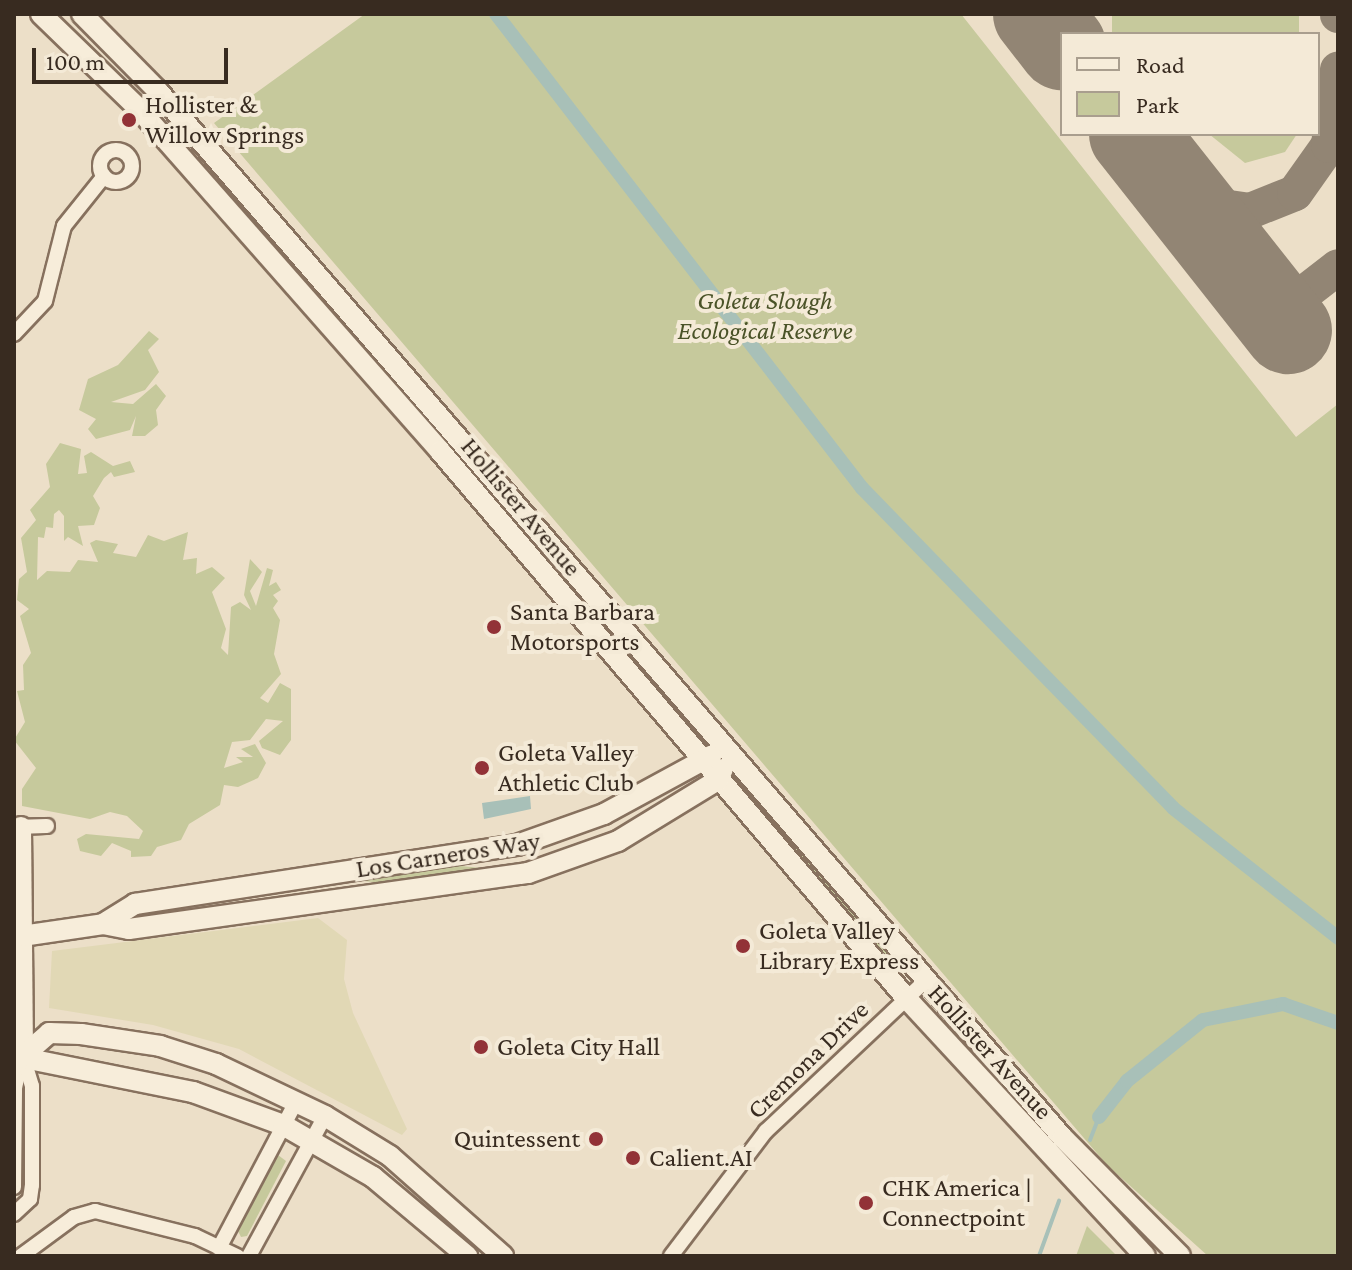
<!DOCTYPE html>
<style>
body{margin:0}
#map{position:relative;width:1352px;height:1270px;overflow:hidden;background:#ecdfc8;font-family:"Crimson Pro",serif}
div>[style]{position:absolute}
.farmland>*{inset:0;background:#e1d8b5}
.green>*{inset:0;background:#c6c99c;transform-origin:0 0}
.water>*{inset:0;background:#a8c0b8}
.stream>*{height:4px;margin:-2px;padding:0 2px;transform-origin:2px;border-radius:2px;background:#a8c0b8}
.canal>*{height:14px;margin:-7px;padding:0 7px;transform-origin:7px;border-radius:7px;background:#a8c0b8}
.taxiway>*{height:36px;margin:-18px;padding:0 18px;transform-origin:18px;border-radius:18px;background:#928574}
.runway>*{height:88px;margin:-44px;padding:0 44px;transform-origin:44px;border-radius:44px;background:#928574}
.roads{filter:drop-shadow(2px 0 #87715e) drop-shadow(-2px 0 #87715e) drop-shadow(0 2px #87715e) drop-shadow(0 -2px #87715e)}
.street>*{height:14px;margin:-7px;padding:0 7px;transform-origin:7px;border-radius:7px;background:#f7edda}
.street>.ring{margin:-7px;padding:0;box-sizing:content-box;background:none;border:14px solid #f7edda;border-radius:50%}
.secondary>*{height:20px;margin:-10px;padding:0 10px;transform-origin:10px;border-radius:10px;background:#f7edda}
.dots>*{width:22px;height:22px;translate:-50% -50%;box-sizing:border-box;border:4px solid #f4ead7;border-radius:50%}
span{translate:-50% -50%;white-space:nowrap;text-align:center;line-height:1.15;-webkit-text-stroke:8px #f4ead7;paint-order:stroke}
.poi-label{font-size:26px;color:#382b20}
.left{translate:0 -50%;text-align:left}
.right{translate:-100% -50%;text-align:right}
.park-label{font-size:26px;color:#4a5328;font-style:italic}
.street-label{font-size:26px;color:#382b20}
.frame{position:absolute;inset:0;border:16px solid #382b20;pointer-events:none}
.legend{position:absolute;left:1060px;top:32px;width:260px;height:104px;box-sizing:border-box;background:#f4ead7;border:2px solid #a99e8e;margin:0;padding:10px 14px;list-style:none;font-size:24px;color:#382b20}
.legend li{display:flex;align-items:center;gap:16px;height:40px}
.legend b{width:40px;border:2px solid #a99e8e}
.scale{position:absolute;left:32px;top:48px;width:196px;height:36px;box-sizing:border-box;border:4px solid #382b20;border-top:0;padding-left:10px;font-size:24px;line-height:28px;white-space:nowrap;color:#382b20;-webkit-text-stroke:6px #f4ead7;paint-order:stroke}
</style>
<div id="map">
<div class="farmland">
<i style="clip-path:polygon(318px 918px,347px 940px,344px 979px,353px 1013px,407px 1129px,402px 1135px,239px 1049px,153px 1025px,49px 1008px,52px 951px)"></i>
</div>
<div class="green">
<i style="clip-path:polygon(365px 14px,961px 14px,1296px 437px,1338px 404px,1338px 1256px,1208px 1256px,1107px 1165px,214px 123px)"></i>
<i style="left:1112px;top:14px;width:187px;height:26px"></i>
<i style="clip-path:polygon(1209px 134px,1297px 134px,1285px 152px,1245px 163px)"></i>
<i style="clip-path:polygon(149px 331px,159px 339px,148px 350px,159px 372px,145px 390px,111px 402px,133px 404px,156px 384px,166px 396px,156px 410px,158px 425px,145px 436px,132px 436px,136px 416px,130px 430px,96px 439px,88px 429px,96px 419px,79px 410px,88px 379px,118px 365px)"></i>
<i style="clip-path:polygon(60px 443px,81px 449px,78px 474px,87px 473px,84px 456px,91px 452px,113px 466px,130px 461px,135px 472px,114px 477px,111px 472px,104px 478px,93px 496px,100px 508px,94px 525px,78px 526px,83px 546px,68px 537px,64px 541px,64px 516px,59px 510px,54px 514px,53px 528px,46px 527px,44px 538px,38px 537px,37px 580px,47px 571px,70px 572px,78px 560px,98px 562px,90px 543px,96px 540px,118px 544px,113px 553px,136px 557px,148px 535px,164px 541px,188px 532px,183px 560px,197px 558px,196px 574px,212px 567px,225px 578px,212px 592px,226px 629px,221px 648px,228px 655px,231px 607px,240px 602px,251px 610px,244px 595px,250px 559px,262px 572px,250px 591px,256px 606px,267px 568px,273px 570px,269px 586px,276px 582px,281px 590px,273px 595px,278px 601px,273px 608px,280px 620px,274px 654px,281px 674px,260px 698px,268px 703px,280px 683px,291px 689px,291px 740px,280px 755px,262px 748px,259px 741px,283px 721px,266px 719px,250px 740px,232px 742px,224px 768px,243px 762px,236px 757px,253px 757px,241px 749px,255px 744px,266px 763px,258px 778px,238px 787px,224px 785px,220px 805px,189px 824px,181px 840px,157px 847px,151px 856px,131px 857px,131px 851px,112px 843px,101px 856px,80px 851px,77px 839px,86px 834px,139px 839px,143px 831px,127px 816px,110px 812px,90px 819px,22px 806px,22px 789px,36px 768px,14px 740px,25px 722px,17px 691px,24px 690px,23px 665px,31px 653px,20px 616px,29px 609px,17px 600px,19px 579px,27px 572px,21px 538px,36px 520px,30px 510px,50px 487px,46px 464px)"></i>
<i style="clip-path:polygon(744px 787px,898px 961px,901px 972px,741px 789px)"></i>
<i style="clip-path:polygon(451px 865px,481px 868px,386px 883px,351px 880px)"></i>
<i style="clip-path:polygon(278px 1155px,286px 1161px,247px 1236px,241px 1237px,238px 1231px)"></i>
<i style="clip-path:polygon(1087px 1226px,1117px 1256px,1076px 1256px)"></i>
</div>
<div class="water">
<i style="clip-path:polygon(530px 796px,531px 809px,484px 819px,482px 803px)"></i>
</div>
<div class="stream">
<i style="left:1090px;top:1140px;width:25px;rotate:-69deg"></i>
<i style="left:1039px;top:1256px;width:59px;rotate:-70deg"></i>
</div>
<div class="canal">
<i style="left:496px;top:14px;width:599px;rotate:52.33deg"></i>
<i style="left:862px;top:488px;width:446px;rotate:45.8deg"></i>
<i style="left:1173px;top:808px;width:210px;rotate:38.2deg"></i>
<i style="left:1099px;top:1117px;width:46px;rotate:-52.1deg"></i>
<i style="left:1127px;top:1081px;width:97px;rotate:-38.8deg"></i>
<i style="left:1203px;top:1020px;width:82px;rotate:-11.3deg"></i>
<i style="left:1283px;top:1004px;width:58px;rotate:19.1deg"></i>
</div>
<div class="taxiway">
<i style="left:1338px;top:14px;width:1px;rotate:90deg"></i>
<i style="left:1187px;top:202px;width:64px;rotate:8.1deg"></i>
<i style="left:1250px;top:211px;width:48px;rotate:-21.8deg"></i>
<i style="left:1295px;top:193px;width:59px;rotate:-54.7deg"></i>
<i style="left:1329px;top:145px;width:76px;rotate:-83.2deg"></i>
<i style="left:1276px;top:315px;width:78px;rotate:-37.7deg"></i>
</div>
<div class="runway">
<i style="left:1037px;top:14px;width:41px;rotate:52deg"></i>
<i style="left:1133px;top:134px;width:250px;rotate:51.7deg"></i>
</div>
<div class="roads">
<div class="street">
<i class="ring" style="left:100px;top:150px;width:18px;height:18px"></i>
<i style="left:14px;top:334px;width:45px;rotate:-46.8deg"></i>
<i style="left:45px;top:301px;width:77px;rotate:-75.8deg"></i>
<i style="left:64px;top:226px;width:64px;rotate:-51.3deg"></i>
<i style="left:15px;top:827px;width:32px;rotate:-2deg"></i>
<i style="left:14px;top:1187px;width:99px;rotate:-89.4deg"></i>
<i style="left:15px;top:1088px;width:33px;rotate:-78deg"></i>
<i style="left:14px;top:1214px;width:22px;rotate:-43deg"></i>
<i style="left:30px;top:1199px;width:14px;rotate:-82deg"></i>
<i style="left:32px;top:1185px;width:99px;rotate:-90deg"></i>
<i style="left:32px;top:1086px;width:31px;rotate:-107deg"></i>
<i style="left:219px;top:1248px;width:165px;rotate:-62.2deg"></i>
<i style="left:21px;top:1256px;width:66px;rotate:-36.3deg"></i>
<i style="left:74px;top:1217px;width:22px;rotate:-16deg"></i>
<i style="left:95px;top:1211px;width:103px;rotate:14deg"></i>
<i style="left:195px;top:1236px;width:47px;rotate:25.5deg"></i>
<i style="left:249px;top:1256px;width:159px;rotate:-61.5deg"></i>
<i style="left:671px;top:1256px;width:157px;rotate:-52.8deg"></i>
<i style="left:766px;top:1131px;width:220px;rotate:-43.3deg"></i>
</div>
<div class="secondary">
<i style="left:41px;top:14px;width:134px;rotate:44.1deg"></i>
<i style="left:137px;top:107px;width:458px;rotate:48.6deg"></i>
<i style="left:440px;top:451px;width:720px;rotate:49.56deg"></i>
<i style="left:907px;top:999px;width:350px;rotate:47.2deg"></i>
<i style="left:82px;top:14px;width:107px;rotate:45.4deg"></i>
<i style="left:157px;top:90px;width:1385px;rotate:49.16deg"></i>
<i style="left:1063px;top:1138px;width:166px;rotate:45.2deg"></i>
<i style="left:21px;top:827px;width:229px;rotate:89.5deg"></i>
<i style="left:103px;top:924px;width:38px;rotate:-32deg"></i>
<i style="left:135px;top:904px;width:387px;rotate:-8.8deg"></i>
<i style="left:517px;top:845px;width:92px;rotate:-19.6deg"></i>
<i style="left:604px;top:814px;width:122px;rotate:-28.5deg"></i>
<i style="left:22px;top:936px;width:82px;rotate:-8.4deg"></i>
<i style="left:103px;top:924px;width:26px;rotate:11deg"></i>
<i style="left:129px;top:929px;width:403px;rotate:-8deg"></i>
<i style="left:528px;top:873px;width:96px;rotate:-19.6deg"></i>
<i style="left:618px;top:841px;width:117px;rotate:-31.4deg"></i>
<i style="left:718px;top:780px;width:12px;rotate:-66deg"></i>
<i style="left:14px;top:1056px;width:183px;rotate:11.4deg"></i>
<i style="left:193px;top:1092px;width:96px;rotate:20.1deg"></i>
<i style="left:283px;top:1125px;width:104px;rotate:30deg"></i>
<i style="left:373px;top:1177px;width:123px;rotate:40deg"></i>
<i style="left:23px;top:1056px;width:35px;rotate:-41deg"></i>
<i style="left:49px;top:1033px;width:32px;rotate:2deg"></i>
<i style="left:81px;top:1034px;width:80px;rotate:8.6deg"></i>
<i style="left:160px;top:1046px;width:59px;rotate:17.8deg"></i>
<i style="left:216px;top:1064px;width:121px;rotate:25.5deg"></i>
<i style="left:325px;top:1116px;width:76px;rotate:31.6deg"></i>
<i style="left:390px;top:1156px;width:151px;rotate:41.5deg"></i>
</div>
</div>
<div class="dots">
<i style="left:129px;top:120px;background:#923237"></i>
<i style="left:494px;top:627px;background:#923237"></i>
<i style="left:482px;top:768px;background:#923237"></i>
<i style="left:743px;top:946px;background:#923237"></i>
<i style="left:481px;top:1047px;background:#923237"></i>
<i style="left:596px;top:1139px;background:#923237"></i>
<i style="left:633px;top:1158px;background:#923237"></i>
<i style="left:866px;top:1203px;background:#923237"></i>
</div>
<div class="poi-label">
<span class="left" style="left:145px;top:120px">Hollister &amp;<br>Willow Springs</span>
<span class="left" style="left:510px;top:627px">Santa Barbara<br>Motorsports</span>
<span class="left" style="left:498px;top:768px">Goleta Valley<br>Athletic Club</span>
<span class="left" style="left:759px;top:946px">Goleta Valley<br>Library Express</span>
<span class="left" style="left:497px;top:1047px">Goleta City Hall</span>
<span class="right" style="left:580px;top:1139px">Quintessent</span>
<span class="left" style="left:649px;top:1158px">Calient.AI</span>
<span class="left" style="left:882px;top:1203px">CHK America |<br>Connectpoint</span>
</div>
<div class="park-label">
<span style="left:765px;top:316px">Goleta Slough<br>Ecological Reserve</span>
</div>
<div class="street-label">
<span style="left:521px;top:507px;rotate:50deg">Hollister Avenue</span>
<span style="left:448px;top:855px;rotate:-9deg">Los Carneros Way</span>
<span style="left:990px;top:1052px;rotate:48deg">Hollister Avenue</span>
<span style="left:808px;top:1060px;rotate:-44deg">Cremona Drive</span>
</div>
<div class="frame"></div>
<ul class="legend">
<li><b style="height:10px;background:#f7edda"></b>Road</li>
<li><b style="height:22px;background:#c6c99c"></b>Park</li>
</ul>
<div class="scale">100 m</div>
</div>
